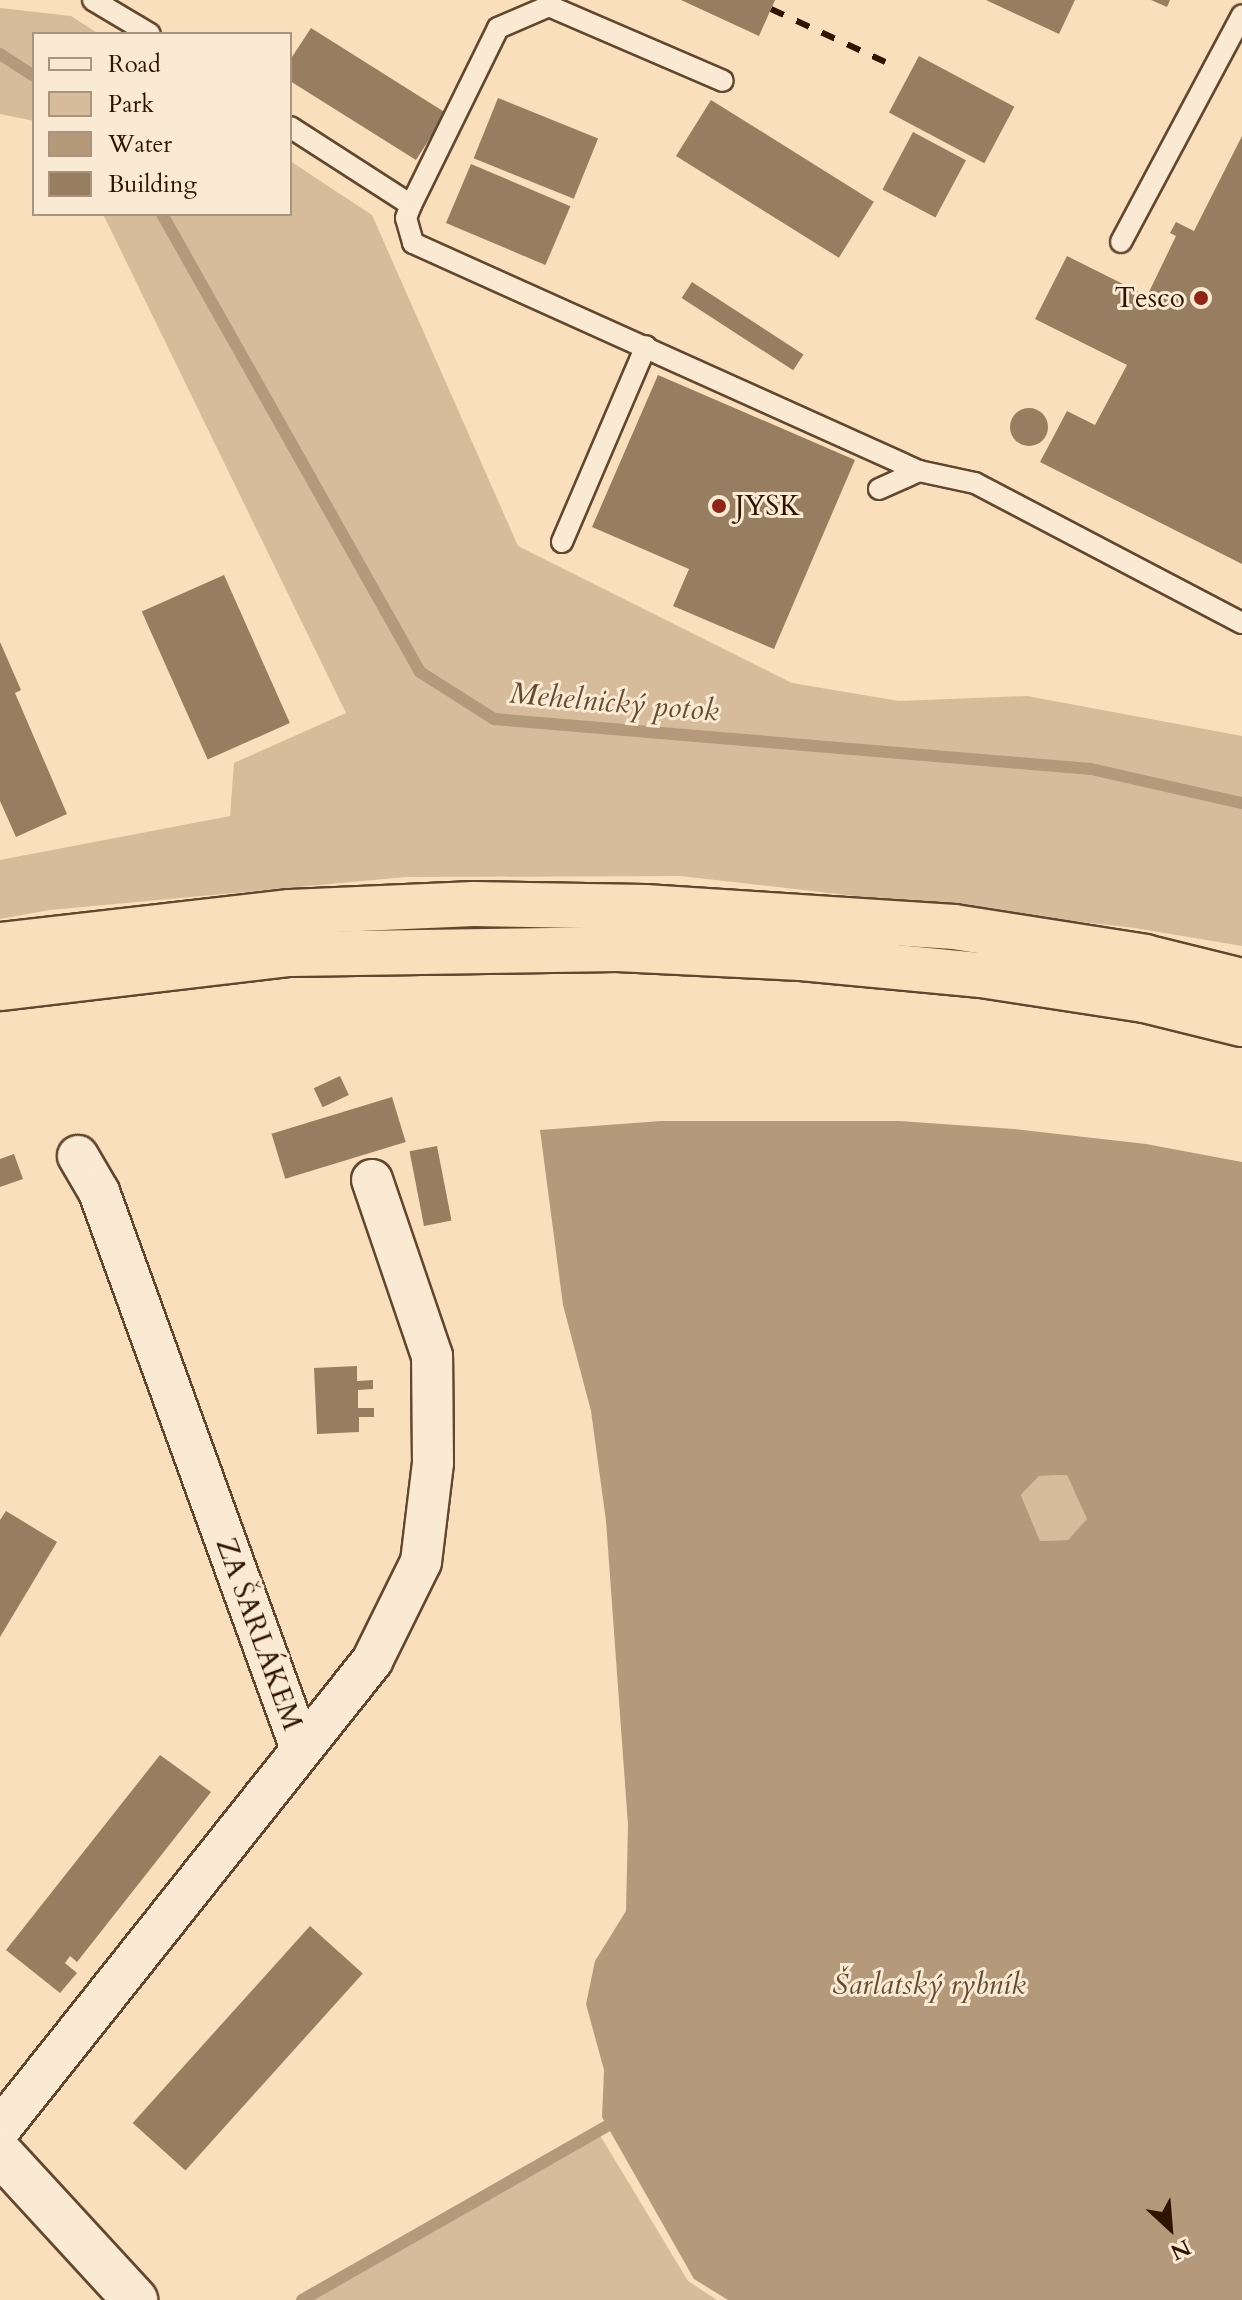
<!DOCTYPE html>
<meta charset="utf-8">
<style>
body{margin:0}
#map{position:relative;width:1242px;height:2300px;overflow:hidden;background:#f9dfbb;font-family:Cardo,serif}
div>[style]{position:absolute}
.green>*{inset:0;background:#d7bc9b}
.water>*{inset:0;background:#b49a7b}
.stream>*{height:12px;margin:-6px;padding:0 6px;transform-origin:6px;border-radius:6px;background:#b49a7b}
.building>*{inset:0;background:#987e61;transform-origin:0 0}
.round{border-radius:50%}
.roads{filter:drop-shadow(2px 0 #62472f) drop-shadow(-2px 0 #62472f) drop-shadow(0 2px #62472f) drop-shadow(0 -2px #62472f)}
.lane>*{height:20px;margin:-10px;padding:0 10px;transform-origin:10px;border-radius:10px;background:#fbead3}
.street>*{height:40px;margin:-20px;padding:0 20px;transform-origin:20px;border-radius:20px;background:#fbead3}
.secondary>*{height:44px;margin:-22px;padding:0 22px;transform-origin:22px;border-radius:22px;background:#fbead3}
.highway>*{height:44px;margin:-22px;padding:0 22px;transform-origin:22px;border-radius:22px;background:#f9dfbb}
.rail>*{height:6px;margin-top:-3px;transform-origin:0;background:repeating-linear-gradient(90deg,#2f1400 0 14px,transparent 0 28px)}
.dots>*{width:22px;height:22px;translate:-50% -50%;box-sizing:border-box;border:4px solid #fbead3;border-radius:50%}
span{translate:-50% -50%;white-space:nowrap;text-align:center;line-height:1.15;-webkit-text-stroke:6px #fbead3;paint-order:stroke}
.poi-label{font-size:28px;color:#2f1400}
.right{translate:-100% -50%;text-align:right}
.left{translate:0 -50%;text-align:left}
.street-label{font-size:28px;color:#2f1400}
.water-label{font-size:30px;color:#644a31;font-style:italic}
.legend{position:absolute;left:32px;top:32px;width:260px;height:184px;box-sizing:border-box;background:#fbead3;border:2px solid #a9947f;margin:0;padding:10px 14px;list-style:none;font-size:24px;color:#2f1400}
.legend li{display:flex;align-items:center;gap:16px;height:40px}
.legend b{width:40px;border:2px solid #a9947f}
.north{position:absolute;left:1130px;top:2188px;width:80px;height:80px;-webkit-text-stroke:6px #fbead3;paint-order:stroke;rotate:154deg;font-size:22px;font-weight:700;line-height:32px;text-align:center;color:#2f1400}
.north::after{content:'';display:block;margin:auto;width:28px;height:36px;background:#2f1400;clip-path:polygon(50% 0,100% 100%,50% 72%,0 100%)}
</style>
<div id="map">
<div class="green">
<i style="clip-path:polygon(0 8px,71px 16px,99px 34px,34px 34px,34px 121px,0 114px)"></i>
<i style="clip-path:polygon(290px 161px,372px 215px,518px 546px,792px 683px,899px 701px,1027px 696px,1242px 736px,1242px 946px,1135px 928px,680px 876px,406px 877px,50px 910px,0 919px,0 860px,230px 816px,234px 763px,346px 713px,103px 214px,290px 214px)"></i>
<i style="clip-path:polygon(1067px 1475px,1088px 1519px,1068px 1540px,1040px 1541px,1021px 1495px,1039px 1476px)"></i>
<i style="clip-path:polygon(598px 2132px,688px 2281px,717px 2300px,312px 2300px)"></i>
</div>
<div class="water">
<i style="clip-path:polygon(evenodd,661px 1121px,899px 1121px,1014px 1129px,1146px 1144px,1242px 1162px,1242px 2300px,728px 2300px,694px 2279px,602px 2117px,604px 2070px,586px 2004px,595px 1961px,626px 1911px,628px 1825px,606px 1521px,591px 1411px,563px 1305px,540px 1130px,661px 1121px,1067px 1475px,1087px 1519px,1068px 1540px,1040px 1541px,1021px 1495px,1039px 1476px,1067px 1475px)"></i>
</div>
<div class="stream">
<i style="left:0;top:54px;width:40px;rotate:32.9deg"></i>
<i style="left:162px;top:214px;width:526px;rotate:60.61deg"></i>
<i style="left:420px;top:672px;width:88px;rotate:32.4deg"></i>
<i style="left:494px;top:719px;width:599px;rotate:4.79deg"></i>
<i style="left:1091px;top:769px;width:155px;rotate:12.7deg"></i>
<i style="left:302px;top:2300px;width:365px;rotate:-29.7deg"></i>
</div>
<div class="building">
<i style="clip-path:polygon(681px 0,775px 0,759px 36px)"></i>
<i style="clip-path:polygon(986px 0,1075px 0,1059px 34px)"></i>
<i style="clip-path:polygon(1151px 0,1170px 0,1167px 7px)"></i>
<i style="clip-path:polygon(311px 28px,446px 113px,416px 160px,290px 81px,290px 60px)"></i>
<i style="left:919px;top:56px;width:108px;height:64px;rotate:28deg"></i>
<i style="left:498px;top:98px;width:108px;height:65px;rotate:22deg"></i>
<i style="left:711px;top:100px;width:192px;height:66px;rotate:32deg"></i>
<i style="left:913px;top:132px;width:60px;height:65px;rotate:28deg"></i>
<i style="clip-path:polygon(1242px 136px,1242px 564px,1040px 462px,1067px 411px,1095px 425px,1127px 365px,1035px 319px,1067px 256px,1147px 296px,1176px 236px,1170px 233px,1176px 222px,1194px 231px)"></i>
<i style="left:471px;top:164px;width:108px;height:64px;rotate:23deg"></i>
<i style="left:692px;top:282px;width:133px;height:19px;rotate:33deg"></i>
<i style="clip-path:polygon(658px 375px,855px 460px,774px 649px,673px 606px,689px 569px,592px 527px)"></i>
<i class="round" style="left:1010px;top:408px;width:38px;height:38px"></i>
<i style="left:224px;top:575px;width:162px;height:90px;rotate:66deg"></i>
<i style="clip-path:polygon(0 642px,21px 690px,15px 693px,67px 814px,16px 837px,0 801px)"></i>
<i style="left:340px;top:1076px;width:21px;height:29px;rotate:65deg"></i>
<i style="left:392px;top:1097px;width:47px;height:126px;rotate:73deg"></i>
<i style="left:437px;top:1146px;width:76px;height:28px;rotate:79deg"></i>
<i style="clip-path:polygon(14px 1154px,23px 1179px,0 1187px,0 1159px)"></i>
<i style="clip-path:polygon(357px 1366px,357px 1381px,373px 1380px,373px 1389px,358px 1390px,358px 1408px,374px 1408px,374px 1417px,359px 1417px,359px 1432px,317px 1434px,314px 1368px)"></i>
<i style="clip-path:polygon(6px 1511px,57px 1542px,0 1637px,0 1520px)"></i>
<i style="clip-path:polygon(160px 1755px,211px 1792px,77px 1962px,70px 1956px,65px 1963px,77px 1973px,60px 1993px,6px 1950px)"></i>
<i style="left:310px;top:1926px;width:71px;height:265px;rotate:42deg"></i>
</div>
<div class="roads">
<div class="lane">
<i style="left:93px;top:0;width:66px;rotate:30.8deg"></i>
<i style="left:290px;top:127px;width:144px;rotate:32.8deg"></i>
<i style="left:411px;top:205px;width:14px;rotate:111deg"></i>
<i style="left:406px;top:218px;width:26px;rotate:74deg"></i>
<i style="left:413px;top:243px;width:555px;rotate:24.26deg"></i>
<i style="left:411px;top:205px;width:197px;rotate:-63.8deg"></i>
<i style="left:498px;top:28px;width:56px;rotate:-23.3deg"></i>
<i style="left:549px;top:6px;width:189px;rotate:23.3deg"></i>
<i style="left:1121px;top:242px;width:257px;rotate:-61.9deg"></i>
<i style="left:879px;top:489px;width:44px;rotate:-24.2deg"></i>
<i style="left:919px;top:471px;width:57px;rotate:12.1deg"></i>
<i style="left:975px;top:483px;width:301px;rotate:27.7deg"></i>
<i style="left:562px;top:542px;width:213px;rotate:-66.8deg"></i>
</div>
<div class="street">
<i style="left:78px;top:1156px;width:42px;rotate:59.7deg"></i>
<i style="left:99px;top:1192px;width:592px;rotate:70.07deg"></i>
<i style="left:0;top:2129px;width:598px;rotate:-51.52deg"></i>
<i style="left:372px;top:1661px;width:110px;rotate:-63.7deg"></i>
<i style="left:421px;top:1562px;width:100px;rotate:-83.1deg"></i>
<i style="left:433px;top:1463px;width:107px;rotate:-90.5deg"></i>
<i style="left:432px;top:1356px;width:186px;rotate:-108.8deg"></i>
</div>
<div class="secondary">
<i style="left:0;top:2153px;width:200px;rotate:47.4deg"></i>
</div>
<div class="highway">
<i style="left:0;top:945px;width:292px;rotate:-6.5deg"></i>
<i style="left:290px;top:912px;width:184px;rotate:-2.5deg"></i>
<i style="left:474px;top:904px;width:171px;rotate:1deg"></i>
<i style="left:645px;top:907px;width:310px;rotate:3.7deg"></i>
<i style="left:954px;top:927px;width:193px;rotate:8.9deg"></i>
<i style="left:1145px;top:957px;width:100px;rotate:13.9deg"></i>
<i style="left:0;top:988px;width:293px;rotate:-6.7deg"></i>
<i style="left:291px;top:954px;width:326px;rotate:-0.9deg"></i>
<i style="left:617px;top:949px;width:184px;rotate:2.8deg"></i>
<i style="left:801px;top:958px;width:181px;rotate:5.4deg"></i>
<i style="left:981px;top:975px;width:165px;rotate:8.7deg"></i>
<i style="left:1144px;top:1000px;width:101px;rotate:13.8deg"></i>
</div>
</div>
<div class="rail">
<i style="left:771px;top:9px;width:126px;rotate:24.9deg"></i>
</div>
<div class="dots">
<i style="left:1201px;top:298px;background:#8f2418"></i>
<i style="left:719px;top:506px;background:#8f2418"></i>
</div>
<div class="poi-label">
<span class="right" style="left:1185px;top:298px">Tesco</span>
<span class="left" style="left:735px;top:506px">JYSK</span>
</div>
<div class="street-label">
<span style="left:259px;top:1634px;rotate:70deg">ZA ŠARLÁKEM</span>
</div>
<div class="water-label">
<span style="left:614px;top:703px;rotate:5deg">Mehelnický potok</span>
<span style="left:929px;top:1985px">Šarlatský rybník</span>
</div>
<ul class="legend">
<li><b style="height:10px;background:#fbead3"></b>Road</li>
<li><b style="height:22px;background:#d7bc9b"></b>Park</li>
<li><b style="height:22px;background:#b49a7b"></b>Water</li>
<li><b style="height:22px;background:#987e61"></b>Building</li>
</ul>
<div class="north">N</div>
</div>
